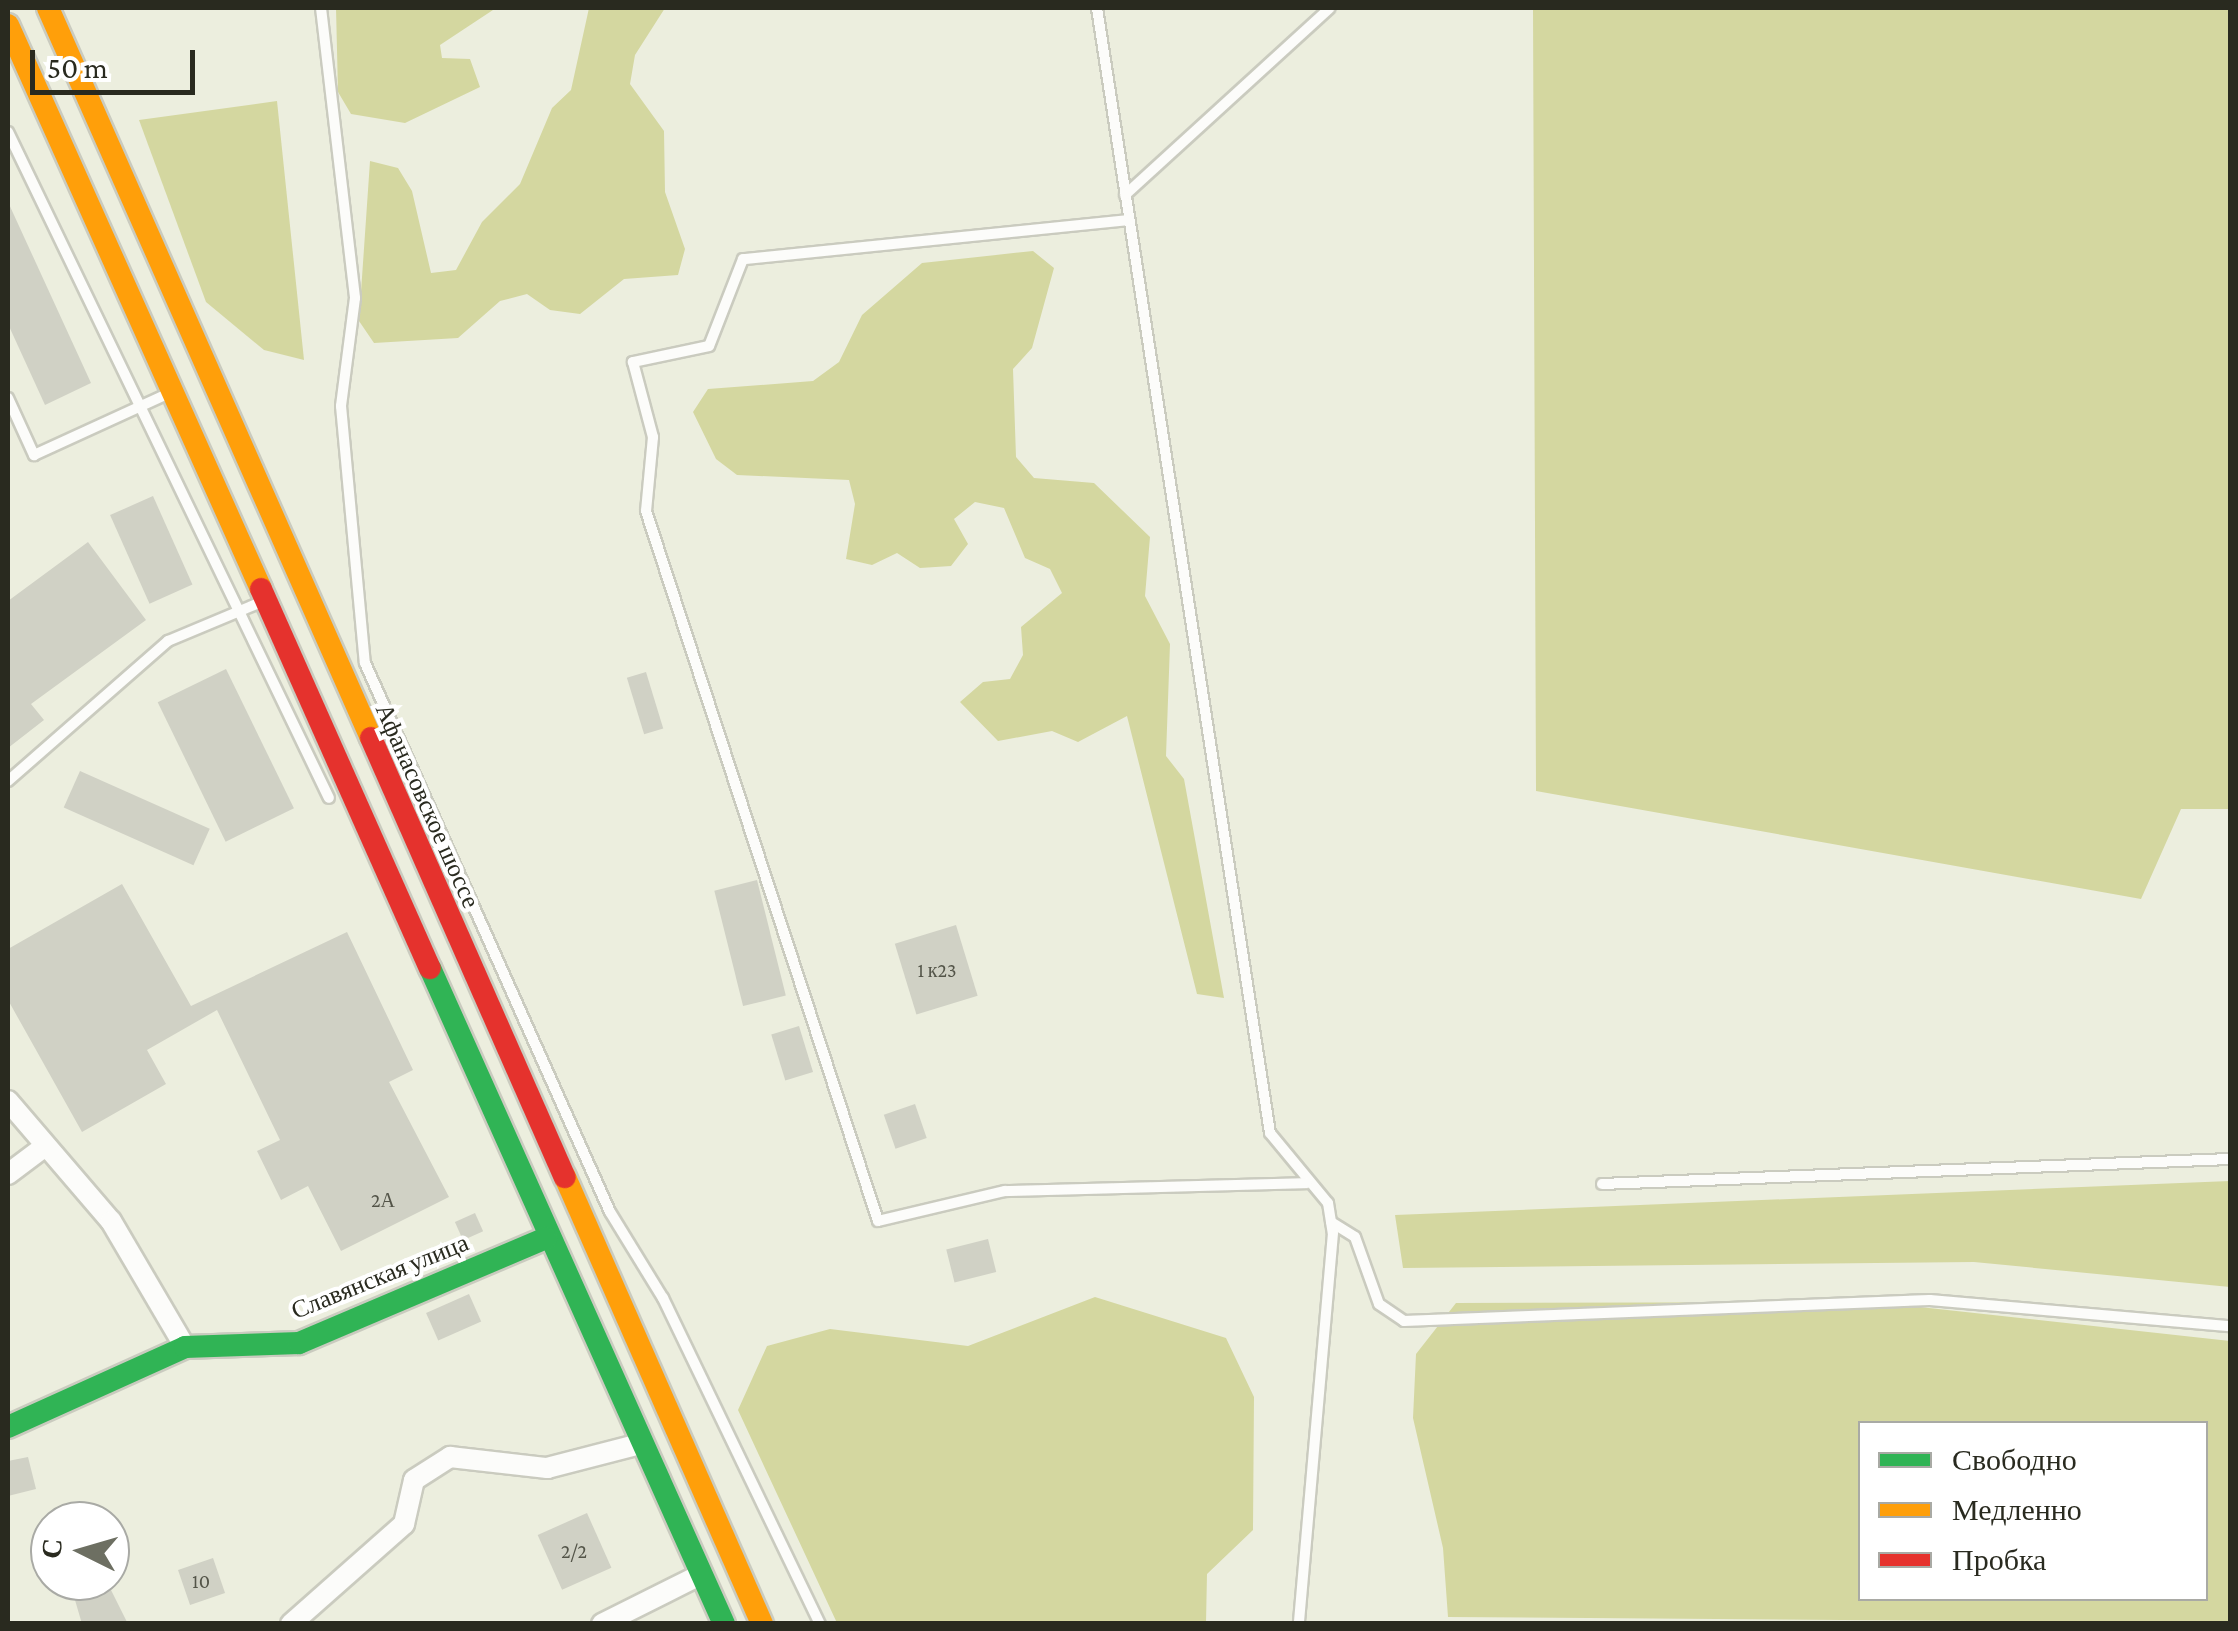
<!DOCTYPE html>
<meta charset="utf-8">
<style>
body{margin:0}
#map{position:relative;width:2238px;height:1631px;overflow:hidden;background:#eceede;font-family:"Crimson Pro",serif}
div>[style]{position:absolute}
.green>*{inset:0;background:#d4d7a0}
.building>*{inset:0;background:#d0d1c5;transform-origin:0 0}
.roads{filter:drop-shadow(2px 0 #cacbbf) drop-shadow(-2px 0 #cacbbf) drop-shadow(0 2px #cacbbf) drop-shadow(0 -2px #cacbbf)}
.lane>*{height:10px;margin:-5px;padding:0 5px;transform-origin:5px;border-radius:5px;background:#fcfcfa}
.street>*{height:20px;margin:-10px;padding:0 10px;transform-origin:10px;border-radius:10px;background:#fcfcfa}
.fast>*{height:22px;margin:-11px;padding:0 11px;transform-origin:11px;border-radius:11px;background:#30b455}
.slow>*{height:22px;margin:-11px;padding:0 11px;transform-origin:11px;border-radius:11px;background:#ff9f0a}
.jam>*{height:22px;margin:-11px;padding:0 11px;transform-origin:11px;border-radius:11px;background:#e5322d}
span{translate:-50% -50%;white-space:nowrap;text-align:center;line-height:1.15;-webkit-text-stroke:8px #fff;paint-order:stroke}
.number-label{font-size:20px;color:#535448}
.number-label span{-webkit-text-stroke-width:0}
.street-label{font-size:25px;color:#292a1f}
.frame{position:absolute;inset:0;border:10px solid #292a1f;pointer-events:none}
.legend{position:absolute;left:1858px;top:1421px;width:350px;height:180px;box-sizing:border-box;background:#fff;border:2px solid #a9aaa5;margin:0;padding:12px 18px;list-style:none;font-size:30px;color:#292a1f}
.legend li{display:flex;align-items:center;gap:20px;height:50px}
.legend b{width:50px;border:2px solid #a9aaa5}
.north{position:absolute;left:30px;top:1501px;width:100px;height:100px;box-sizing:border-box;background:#fff;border:2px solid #a9aaa5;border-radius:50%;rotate:275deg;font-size:28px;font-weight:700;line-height:40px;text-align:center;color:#292a1f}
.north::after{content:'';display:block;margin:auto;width:35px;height:45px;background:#6d6f62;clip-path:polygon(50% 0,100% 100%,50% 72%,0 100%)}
.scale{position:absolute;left:30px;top:50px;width:165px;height:45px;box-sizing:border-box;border:5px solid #292a1f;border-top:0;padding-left:12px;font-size:30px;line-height:35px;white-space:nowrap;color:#292a1f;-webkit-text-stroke:8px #fff;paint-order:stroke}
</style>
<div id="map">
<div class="green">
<i style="clip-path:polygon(336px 8px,496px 8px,440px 45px,442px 58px,470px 59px,480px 87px,405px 123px,351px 114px,338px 92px)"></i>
<i style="clip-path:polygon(589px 8px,665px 8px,635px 55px,630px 84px,664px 131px,665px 192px,685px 249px,678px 275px,624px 279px,580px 314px,550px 310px,527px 294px,500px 301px,458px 338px,374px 343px,359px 321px,370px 161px,398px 168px,412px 191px,431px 273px,456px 270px,482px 222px,520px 184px,552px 108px,571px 90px)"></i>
<i style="clip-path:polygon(1533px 8px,2230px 8px,2230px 809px,2181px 809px,2141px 899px,1536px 791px)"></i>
<i style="clip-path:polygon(277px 101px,304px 360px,264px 350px,206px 302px,139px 120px)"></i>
<i style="clip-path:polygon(1033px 251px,1054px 268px,1032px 348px,1013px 369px,1016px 457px,1034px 478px,1094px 483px,1150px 537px,1145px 596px,1170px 644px,1166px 756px,1184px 779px,1224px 998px,1197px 994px,1127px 716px,1078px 742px,1052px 731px,998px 741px,960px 702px,983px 682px,1010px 679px,1023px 655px,1021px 627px,1062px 593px,1050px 569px,1025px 558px,1004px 508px,975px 502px,954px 519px,968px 544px,951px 566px,920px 568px,897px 553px,872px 565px,846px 559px,855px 504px,849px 480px,737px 475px,716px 459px,693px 412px,708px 389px,813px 381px,839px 362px,862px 315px,922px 263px)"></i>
<i style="clip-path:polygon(2230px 1181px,2230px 1287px,1974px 1262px,1403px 1268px,1395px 1215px)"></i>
<i style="clip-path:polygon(1095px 1297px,1226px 1338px,1254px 1397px,1253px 1530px,1207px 1574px,1206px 1623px,837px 1623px,738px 1410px,767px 1346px,830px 1329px,968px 1346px)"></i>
<i style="clip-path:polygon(evenodd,1874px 1302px,2230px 1341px,2230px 1623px,1448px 1617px,1443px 1548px,1413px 1418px,1416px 1354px,1456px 1303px,1874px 1302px,1860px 1424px,2206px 1424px,2206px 1598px,1860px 1598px,1860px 1424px)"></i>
</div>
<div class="building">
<i style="clip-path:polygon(8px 202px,91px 383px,45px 405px,8px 324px)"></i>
<i style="left:153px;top:496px;width:97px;height:47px;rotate:66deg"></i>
<i style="clip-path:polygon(88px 542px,146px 620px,31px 704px,44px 720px,8px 748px,8px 601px)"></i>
<i style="left:226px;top:669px;width:155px;height:76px;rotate:64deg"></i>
<i style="left:646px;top:672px;width:59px;height:20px;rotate:73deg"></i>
<i style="left:80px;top:771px;width:142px;height:40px;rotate:24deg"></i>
<i style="left:757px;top:880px;width:119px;height:44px;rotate:76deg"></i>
<i style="clip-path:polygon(122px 884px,191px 1006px,347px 932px,413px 1070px,389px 1082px,449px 1197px,341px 1251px,308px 1186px,281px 1200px,257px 1151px,280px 1140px,217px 1010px,147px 1050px,166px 1084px,82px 1132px,8px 1000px,8px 949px)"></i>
<i style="left:956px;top:925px;width:74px;height:64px;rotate:73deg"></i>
<i style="left:799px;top:1026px;width:48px;height:29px;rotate:73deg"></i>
<i style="left:915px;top:1104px;width:36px;height:33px;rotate:71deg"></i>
<i style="left:475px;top:1213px;width:20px;height:22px;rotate:66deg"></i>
<i style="left:988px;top:1239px;width:34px;height:43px;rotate:76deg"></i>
<i style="left:469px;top:1294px;width:30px;height:47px;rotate:66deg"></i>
<i style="clip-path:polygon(28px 1457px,36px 1489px,8px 1496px,8px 1461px)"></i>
<i style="left:587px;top:1513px;width:60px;height:54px;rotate:66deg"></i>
<i style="left:213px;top:1558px;width:37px;height:37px;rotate:71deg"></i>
<i style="clip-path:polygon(111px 1590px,128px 1624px,82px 1624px,75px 1600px)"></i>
</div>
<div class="roads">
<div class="lane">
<i style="left:321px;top:8px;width:292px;rotate:83.3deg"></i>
<i style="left:355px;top:298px;width:109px;rotate:97.4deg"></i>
<i style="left:341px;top:406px;width:258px;rotate:84.7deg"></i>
<i style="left:365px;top:663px;width:601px;rotate:65.95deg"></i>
<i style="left:610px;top:1212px;width:101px;rotate:58.4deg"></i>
<i style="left:663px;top:1298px;width:362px;rotate:64.3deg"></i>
<i style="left:1097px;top:8px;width:1138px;rotate:81.26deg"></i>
<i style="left:1270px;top:1133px;width:91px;rotate:50.4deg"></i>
<i style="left:1328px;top:1203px;width:30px;rotate:81deg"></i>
<i style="left:1333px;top:1233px;width:392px;rotate:95deg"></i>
<i style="left:8px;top:132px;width:739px;rotate:64.27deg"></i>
<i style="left:1125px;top:195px;width:277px;rotate:-42.4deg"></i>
<i style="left:1129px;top:220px;width:388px;rotate:174.2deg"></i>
<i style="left:743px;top:259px;width:93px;rotate:111.3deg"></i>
<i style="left:709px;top:346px;width:78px;rotate:168.1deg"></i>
<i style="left:633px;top:362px;width:78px;rotate:75.1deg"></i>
<i style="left:653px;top:437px;width:74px;rotate:95.4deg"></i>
<i style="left:646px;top:511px;width:747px;rotate:71.9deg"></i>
<i style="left:878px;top:1221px;width:130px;rotate:-13.3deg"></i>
<i style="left:1005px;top:1191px;width:302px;rotate:-1.5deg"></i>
<i style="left:8px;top:398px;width:63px;rotate:65.5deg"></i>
<i style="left:34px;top:455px;width:146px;rotate:-24.6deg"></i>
<i style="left:8px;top:781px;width:213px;rotate:-41.2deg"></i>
<i style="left:168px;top:641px;width:99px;rotate:-22.7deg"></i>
<i style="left:1602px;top:1184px;width:628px;rotate:-2.28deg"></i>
<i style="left:1331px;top:1222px;width:28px;rotate:32deg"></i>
<i style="left:1355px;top:1237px;width:71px;rotate:70.3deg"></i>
<i style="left:1379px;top:1304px;width:30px;rotate:34deg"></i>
<i style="left:1404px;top:1321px;width:526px;rotate:-2.29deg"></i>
<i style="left:1930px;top:1300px;width:301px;rotate:5deg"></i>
</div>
<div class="street">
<i style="left:8px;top:1101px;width:158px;rotate:49.4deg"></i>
<i style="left:111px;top:1221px;width:146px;rotate:59.6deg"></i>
<i style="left:8px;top:1174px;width:45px;rotate:-36.9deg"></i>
<i style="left:291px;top:1624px;width:151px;rotate:-41.5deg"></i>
<i style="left:404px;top:1524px;width:45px;rotate:-77.2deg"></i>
<i style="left:414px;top:1480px;width:43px;rotate:-32.6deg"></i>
<i style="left:450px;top:1457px;width:98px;rotate:6.5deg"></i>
<i style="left:547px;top:1468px;width:96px;rotate:-14.5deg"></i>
<i style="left:602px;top:1624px;width:112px;rotate:-26.6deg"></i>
</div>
<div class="fast">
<i style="left:430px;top:968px;width:719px;rotate:65.86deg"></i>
<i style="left:8px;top:1427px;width:194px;rotate:-24.3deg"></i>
<i style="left:185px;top:1347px;width:114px;rotate:-2deg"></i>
<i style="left:299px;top:1343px;width:268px;rotate:-23deg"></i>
</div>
<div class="slow">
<i style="left:48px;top:8px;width:798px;rotate:66.13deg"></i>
<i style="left:8px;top:25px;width:618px;rotate:65.84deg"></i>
<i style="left:565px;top:1177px;width:488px;rotate:66.2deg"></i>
</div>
<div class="jam">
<i style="left:261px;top:589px;width:415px;rotate:66deg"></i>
<i style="left:371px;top:738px;width:480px;rotate:66.2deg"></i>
</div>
</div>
<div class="number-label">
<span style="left:937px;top:970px">1 к23</span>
<span style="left:383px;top:1200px">2А</span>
<span style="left:574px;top:1551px">2/2</span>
<span style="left:201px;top:1581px">10</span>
</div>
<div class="street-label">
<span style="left:427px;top:806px;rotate:66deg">Афанасовское шоссе</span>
<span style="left:380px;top:1277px;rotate:-22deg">Славянская улица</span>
</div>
<div class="frame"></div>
<ul class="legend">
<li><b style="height:12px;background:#30b455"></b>Свободно</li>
<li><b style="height:12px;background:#ff9f0a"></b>Медленно</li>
<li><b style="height:12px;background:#e5322d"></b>Пробка</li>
</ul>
<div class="north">С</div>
<div class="scale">50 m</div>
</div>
